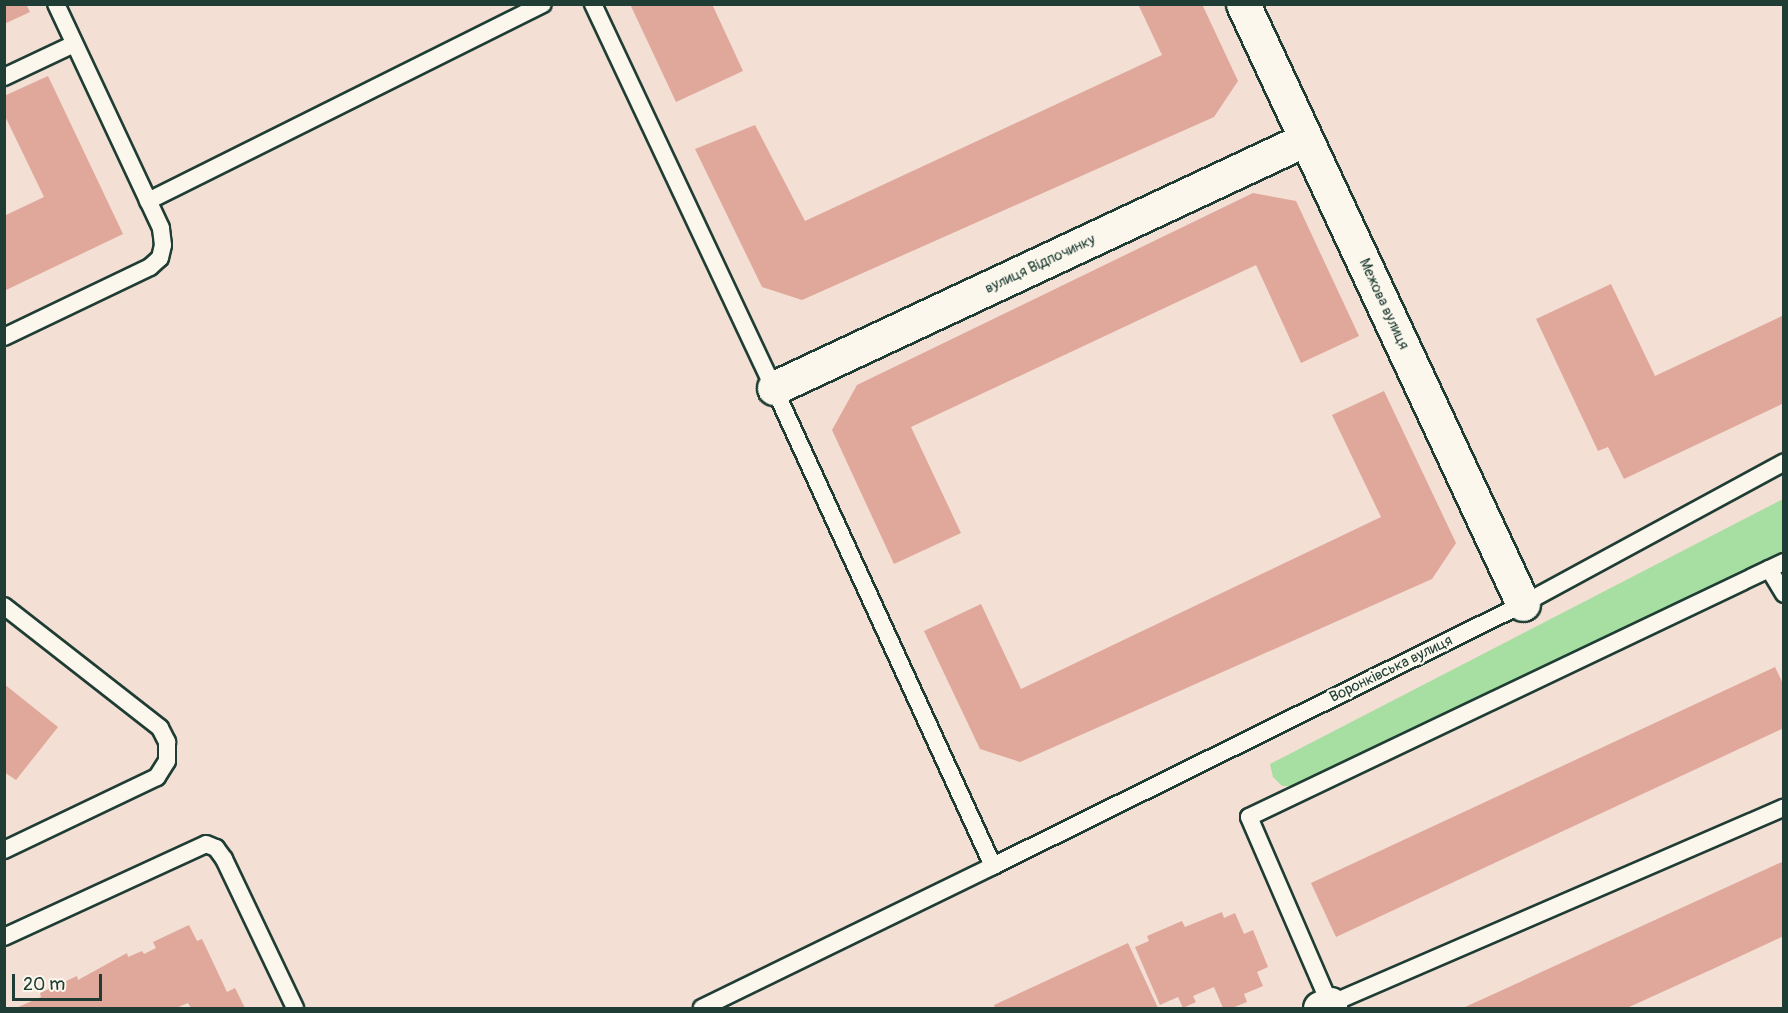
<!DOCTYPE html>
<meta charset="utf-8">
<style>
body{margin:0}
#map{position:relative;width:1788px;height:1013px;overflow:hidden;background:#f3dfd4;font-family:Pangolin,sans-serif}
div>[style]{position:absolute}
.green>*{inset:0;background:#a7dea2}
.building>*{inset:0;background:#e0a79b}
.roads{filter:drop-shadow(2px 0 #1f3d34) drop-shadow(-2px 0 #1f3d34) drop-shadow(0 2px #1f3d34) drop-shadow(0 -2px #1f3d34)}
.lane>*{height:16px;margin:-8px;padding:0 8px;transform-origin:8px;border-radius:8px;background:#fbf7ec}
.street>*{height:33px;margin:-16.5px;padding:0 16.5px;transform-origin:16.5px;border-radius:16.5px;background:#fbf7ec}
span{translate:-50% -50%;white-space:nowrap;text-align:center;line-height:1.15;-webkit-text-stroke:4.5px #fbf7ec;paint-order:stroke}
.street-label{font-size:15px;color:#1f3d34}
.frame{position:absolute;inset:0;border:6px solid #1f3d34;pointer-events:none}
.scale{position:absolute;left:12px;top:974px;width:90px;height:27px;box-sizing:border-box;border:3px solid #1f3d34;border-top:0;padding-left:8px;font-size:18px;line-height:21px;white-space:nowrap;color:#1f3d34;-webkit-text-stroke:4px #fbf7ec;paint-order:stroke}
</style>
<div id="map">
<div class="green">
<i style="clip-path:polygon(1783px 499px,1783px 551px,1296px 786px,1282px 786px,1273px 777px,1270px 764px)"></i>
</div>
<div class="building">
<i style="clip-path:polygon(4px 4px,26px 4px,30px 12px,4px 24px)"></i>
<i style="clip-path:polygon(630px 4px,712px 4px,743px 71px,676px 102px)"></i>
<i style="clip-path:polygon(1138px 4px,1202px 4px,1238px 81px,1214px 117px,802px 300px,762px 287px,695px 149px,755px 125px,805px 221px,1162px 55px)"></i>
<i style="clip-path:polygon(48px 76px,123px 234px,4px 291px,4px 216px,44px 197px,4px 114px,4px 96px)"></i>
<i style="clip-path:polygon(1253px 193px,1296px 201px,1359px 336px,1301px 363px,1256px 265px,911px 427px,961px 533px,894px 564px,832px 430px,857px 385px)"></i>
<i style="clip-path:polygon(1611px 284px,1655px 376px,1784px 315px,1784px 403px,1624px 479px,1608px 447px,1598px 451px,1536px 319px)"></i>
<i style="clip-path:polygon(1384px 391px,1456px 543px,1432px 579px,1020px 762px,980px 749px,924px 631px,981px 604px,1021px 689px,1381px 517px,1332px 415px)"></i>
<i style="clip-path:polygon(1775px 667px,1784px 686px,1784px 728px,1336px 937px,1311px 883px)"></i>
<i style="clip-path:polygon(4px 684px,58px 727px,16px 780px,4px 772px)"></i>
<i style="clip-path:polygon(1784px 861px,1784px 936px,1717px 967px,1627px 1008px,1463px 1008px)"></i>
<i style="clip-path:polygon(1222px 912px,1224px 918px,1235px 913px,1244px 934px,1253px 930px,1268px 967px,1257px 972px,1263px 986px,1244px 994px,1247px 1002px,1232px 1008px,1223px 1008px,1214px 987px,1193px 996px,1196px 1002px,1183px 1008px,1178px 997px,1160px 1005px,1135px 947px,1149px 941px,1147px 936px,1182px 921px,1185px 927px)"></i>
<i style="clip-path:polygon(189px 925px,197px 941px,202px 939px,227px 992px,235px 988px,245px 1008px,191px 1008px,188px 1003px,176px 1008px,16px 1008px,41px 997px,40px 993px,77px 976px,78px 980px,127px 953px,128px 957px,142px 951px,144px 954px,156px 948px,153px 942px)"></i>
<i style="clip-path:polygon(1128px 943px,1158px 1008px,995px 1008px,994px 1005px)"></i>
</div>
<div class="roads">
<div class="lane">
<i style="left:593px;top:4px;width:425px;rotate:64.8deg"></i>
<i style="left:774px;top:388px;width:526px;rotate:65.38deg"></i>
<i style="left:993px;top:866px;width:324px;rotate:154deg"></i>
<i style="left:4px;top:77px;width:77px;rotate:-25.2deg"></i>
<i style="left:148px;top:201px;width:441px;rotate:-26.5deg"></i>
<i style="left:4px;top:337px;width:162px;rotate:-25.6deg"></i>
<i style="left:150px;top:267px;width:13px;rotate:-42deg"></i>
<i style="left:160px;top:258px;width:13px;rotate:-77deg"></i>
<i style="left:163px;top:245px;width:17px;rotate:-97deg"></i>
<i style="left:161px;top:228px;width:247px;rotate:-115.1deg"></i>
<i style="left:1769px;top:569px;width:17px;rotate:-25deg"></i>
<i style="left:1784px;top:594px;width:29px;rotate:-121deg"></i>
<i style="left:1769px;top:569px;width:576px;rotate:154.5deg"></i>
<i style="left:1249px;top:817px;width:204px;rotate:66.6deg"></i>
<i style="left:1330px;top:1004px;width:495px;rotate:-23.4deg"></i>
<i style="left:4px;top:606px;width:198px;rotate:38deg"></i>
<i style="left:160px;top:728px;width:16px;rotate:63deg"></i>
<i style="left:167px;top:742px;width:19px;rotate:90deg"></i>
<i style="left:167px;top:761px;width:19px;rotate:122deg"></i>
<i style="left:157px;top:777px;width:170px;rotate:154.5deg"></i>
<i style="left:993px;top:866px;width:591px;rotate:-26.31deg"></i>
<i style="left:1523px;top:604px;width:297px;rotate:-28.5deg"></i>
<i style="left:4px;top:937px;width:222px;rotate:-24.7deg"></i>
<i style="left:206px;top:844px;width:11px;rotate:22deg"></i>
<i style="left:216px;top:848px;width:14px;rotate:54deg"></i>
<i style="left:224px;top:859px;width:165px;rotate:64.5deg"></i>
</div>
<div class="street">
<i style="left:1243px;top:4px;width:662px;rotate:64.98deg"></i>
<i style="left:774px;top:388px;width:587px;rotate:-25.08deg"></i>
<i style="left:1320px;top:1008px;width:11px;rotate:-22deg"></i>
</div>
</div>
<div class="street-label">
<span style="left:1040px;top:264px;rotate:-25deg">вулиця Відпочинку</span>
<span style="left:1384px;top:304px;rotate:65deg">Межова вулиця</span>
<span style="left:1391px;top:669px;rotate:-26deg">Воронківська вулиця</span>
</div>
<div class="frame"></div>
<div class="scale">20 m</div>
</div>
